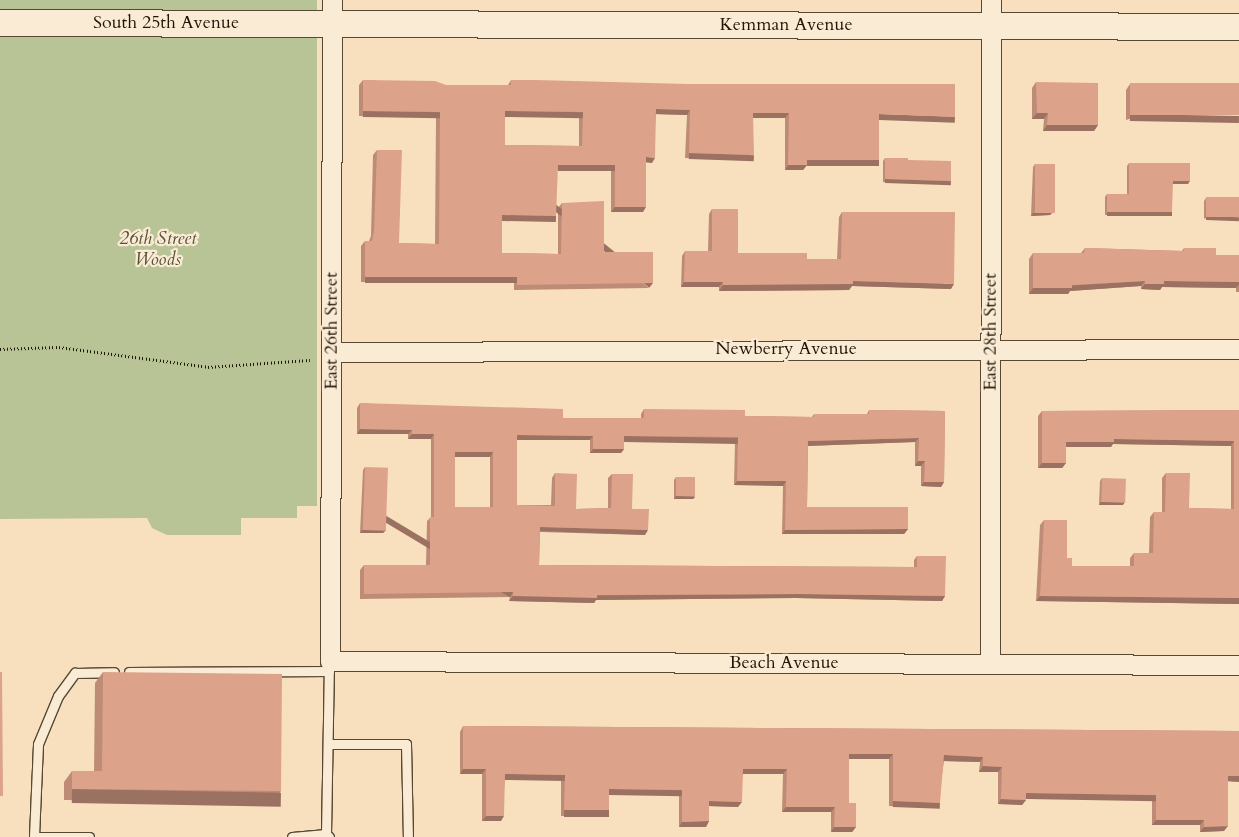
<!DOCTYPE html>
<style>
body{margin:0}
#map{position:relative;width:1239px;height:837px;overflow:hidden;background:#f8e0be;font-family:Cardo,serif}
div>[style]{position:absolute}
.green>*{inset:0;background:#b8c396}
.path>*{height:3px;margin-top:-1.5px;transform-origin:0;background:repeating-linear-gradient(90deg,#211506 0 1px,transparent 0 3.5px)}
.roads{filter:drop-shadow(1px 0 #574834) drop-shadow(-1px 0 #574834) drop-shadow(0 1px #574834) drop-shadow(0 -1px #574834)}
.lane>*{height:9px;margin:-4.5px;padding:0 4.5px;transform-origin:4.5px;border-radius:4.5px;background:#faebd5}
.street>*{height:19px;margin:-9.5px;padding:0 9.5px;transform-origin:9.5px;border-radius:9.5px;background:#faebd5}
.secondary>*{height:26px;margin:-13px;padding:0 13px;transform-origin:13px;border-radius:13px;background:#faebd5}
.wall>*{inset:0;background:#be8b77}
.shaded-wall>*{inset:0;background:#9b7161;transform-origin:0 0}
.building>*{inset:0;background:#dda28a;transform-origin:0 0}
span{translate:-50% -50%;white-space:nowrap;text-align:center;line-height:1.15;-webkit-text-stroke:4.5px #faebd5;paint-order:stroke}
.street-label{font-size:18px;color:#211506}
.park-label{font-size:18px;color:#565238;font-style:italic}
</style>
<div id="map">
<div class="green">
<i style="clip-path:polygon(0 0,317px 0,317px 506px,297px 506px,297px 518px,241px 518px,241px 535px,167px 535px,152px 528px,147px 518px,0 519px)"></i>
</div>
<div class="path">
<i style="left:0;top:349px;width:59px;rotate:-1.9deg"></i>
<i style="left:59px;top:347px;width:150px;rotate:7.6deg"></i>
<i style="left:208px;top:367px;width:102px;rotate:-3.9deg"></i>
</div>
<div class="roads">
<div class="lane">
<i style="left:129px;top:672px;width:200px;rotate:-0.3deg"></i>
<i style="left:328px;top:744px;width:78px"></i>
<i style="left:406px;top:744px;width:93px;rotate:88.8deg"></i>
<i style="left:34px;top:836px;width:92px;rotate:-87.5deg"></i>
<i style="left:38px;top:744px;width:52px;rotate:-67.4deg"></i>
<i style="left:58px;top:696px;width:29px;rotate:-54deg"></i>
<i style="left:75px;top:673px;width:39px;rotate:-1deg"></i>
<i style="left:34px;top:837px;width:55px"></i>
<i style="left:292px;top:837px;width:34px;rotate:-5deg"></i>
<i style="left:329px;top:837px;width:4px;rotate:-135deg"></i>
<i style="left:326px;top:834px;width:167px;rotate:-89deg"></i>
</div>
<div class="street">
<i style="left:332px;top:0;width:661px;rotate:90.17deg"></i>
<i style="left:330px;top:661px;width:909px;rotate:0.25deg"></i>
<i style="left:333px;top:352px;width:906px;rotate:-0.19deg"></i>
<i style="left:990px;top:664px;width:664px;rotate:-89.91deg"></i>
</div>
<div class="secondary">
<i style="left:0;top:23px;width:1239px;rotate:0.18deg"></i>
</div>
</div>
<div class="wall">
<i style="clip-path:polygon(evenodd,363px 80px,446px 85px,508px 85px,511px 80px,952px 122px,879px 119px,879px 160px,876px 165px,807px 165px,803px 170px,785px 170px,785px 118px,753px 118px,751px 160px,685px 158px,687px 115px,656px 114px,652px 163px,646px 162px,643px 212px,611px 212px,611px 170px,557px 170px,552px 221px,502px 220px,502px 253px,558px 254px,558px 208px,562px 203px,604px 252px,649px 288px,514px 290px,514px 282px,361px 282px,361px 246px,365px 241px,369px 241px,371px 236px,373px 155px,377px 150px,399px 243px,435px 244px,436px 117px,359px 116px,359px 85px,363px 80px,505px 116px,579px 117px,579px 146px,505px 145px,505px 116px)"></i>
<i style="clip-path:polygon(1036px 82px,1098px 125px,1094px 131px,1043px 131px,1044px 119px,1032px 119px,1032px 88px)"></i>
<i style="clip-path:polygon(1239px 83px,1126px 120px,1126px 90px,1130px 84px)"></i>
<i style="clip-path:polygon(885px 158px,908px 160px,951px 181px,949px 184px,883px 182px,883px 161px)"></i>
<i style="clip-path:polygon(1129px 163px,1188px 184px,1172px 184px,1170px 215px,1105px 215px,1105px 197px,1107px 194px,1127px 194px,1127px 166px)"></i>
<i style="clip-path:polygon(1035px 164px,1053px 212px,1050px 215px,1031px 216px,1033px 167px)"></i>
<i style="clip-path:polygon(1239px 197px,1204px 219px,1204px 201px,1206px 198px)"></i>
<i style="clip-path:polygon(712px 209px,738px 253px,807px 259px,837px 259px,839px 217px,842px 212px,951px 289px,852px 286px,849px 290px,719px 291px,719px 287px,681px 287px,682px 256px,685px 251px,708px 251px,709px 214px)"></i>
<i style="clip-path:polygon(1085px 248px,1182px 251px,1184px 248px,1216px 255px,1239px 255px,1239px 292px,1236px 292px,1236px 288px,1162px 287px,1160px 290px,1141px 289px,1141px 286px,1070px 291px,1068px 294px,1029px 294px,1029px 259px,1033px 253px,1081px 253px)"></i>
<i style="clip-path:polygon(evenodd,360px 403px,563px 418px,641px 418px,641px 414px,644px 409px,745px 416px,812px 417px,814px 414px,867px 414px,869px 410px,945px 411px,944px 482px,941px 487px,921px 486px,921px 466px,915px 466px,915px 442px,808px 446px,807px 507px,908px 529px,904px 534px,782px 534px,783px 486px,734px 485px,735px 442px,624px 441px,624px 449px,621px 453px,590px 453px,590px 440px,517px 440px,517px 505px,551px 505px,552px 478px,555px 473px,576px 509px,608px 508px,608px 478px,612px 474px,632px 509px,645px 535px,540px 532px,539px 565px,914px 567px,914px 560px,917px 556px,945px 596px,942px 601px,796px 598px,596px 600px,594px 603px,509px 601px,510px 597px,360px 599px,360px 570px,364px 565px,426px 565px,427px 521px,431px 517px,431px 439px,408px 439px,408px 434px,357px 434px,357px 408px,360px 403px,455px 457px,490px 457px,490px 507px,455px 507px,455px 457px)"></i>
<i style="clip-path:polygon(1239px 410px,1239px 604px,1036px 601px,1040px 525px,1044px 520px,1072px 566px,1130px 566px,1130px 558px,1134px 553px,1149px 553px,1150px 517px,1154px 512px,1162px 512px,1162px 478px,1166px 473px,1189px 508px,1231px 509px,1231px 446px,1113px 444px,1111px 447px,1066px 447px,1066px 463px,1062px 468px,1038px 468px,1038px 416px,1042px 411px)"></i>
<i style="clip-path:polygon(365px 467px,386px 530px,383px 533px,360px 533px,363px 470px)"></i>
<i style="clip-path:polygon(676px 477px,695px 497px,693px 499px,674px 499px,674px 480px)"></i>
<i style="clip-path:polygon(1102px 478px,1123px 505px,1099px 505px,1100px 481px)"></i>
<i style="clip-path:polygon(103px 672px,281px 791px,273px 802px,64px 800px,64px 782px,72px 771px,94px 771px,95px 683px)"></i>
<i style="clip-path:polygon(463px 726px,1239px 731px,1239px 782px,1228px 781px,1224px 831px,1200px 832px,1200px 825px,1152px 825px,1152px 800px,1026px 798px,1026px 800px,1022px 805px,998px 804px,998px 772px,979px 772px,980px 762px,944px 761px,937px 808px,889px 806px,889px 759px,849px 759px,849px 803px,856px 827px,852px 832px,831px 832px,831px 812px,782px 812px,783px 774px,743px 774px,738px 807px,709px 806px,709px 821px,706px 827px,679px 827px,679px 795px,609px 794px,609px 810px,606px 816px,561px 816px,561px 780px,505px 779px,501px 821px,482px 821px,482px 774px,460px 774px,460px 732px)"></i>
</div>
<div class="shaded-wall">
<i style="clip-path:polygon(656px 109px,690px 110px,687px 115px,653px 114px)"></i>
<i style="left:363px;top:111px;width:77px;height:6px;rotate:1deg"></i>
<i style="left:505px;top:111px;width:78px;height:6px;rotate:1deg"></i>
<i style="clip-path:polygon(753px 113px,789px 113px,785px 118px,750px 118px)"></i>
<i style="clip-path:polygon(1037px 113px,1048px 113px,1044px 119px,1032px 119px)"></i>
<i style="left:879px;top:114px;width:76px;height:6px;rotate:2deg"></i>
<i style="left:1130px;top:114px;width:109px;height:7px;rotate:1deg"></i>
<i style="clip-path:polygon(1047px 125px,1098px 125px,1094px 131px,1043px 131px)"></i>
<i style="left:689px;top:153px;width:65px;height:6px;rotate:2deg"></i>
<i style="clip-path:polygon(646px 157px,655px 158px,652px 163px,643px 162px)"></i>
<i style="left:807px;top:160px;width:72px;height:6px"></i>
<i style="left:558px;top:165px;width:57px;height:6px"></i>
<i style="clip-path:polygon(788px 165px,807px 165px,803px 170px,785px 170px)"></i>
<i style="left:885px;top:179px;width:66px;height:4px;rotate:2deg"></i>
<i style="clip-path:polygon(1173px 181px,1190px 181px,1188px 184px,1170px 184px)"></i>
<i style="clip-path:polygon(615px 207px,646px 207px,643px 212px,611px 212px)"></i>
<i style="clip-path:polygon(1053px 212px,1050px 215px,1031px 216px,1033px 213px)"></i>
<i style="left:1107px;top:212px;width:65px;height:4px"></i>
<i style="left:502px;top:215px;width:54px;height:6px;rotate:1deg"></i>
<i style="left:1206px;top:216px;width:33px;height:4px;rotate:2deg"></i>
<i style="left:365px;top:277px;width:152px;height:6px"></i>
<i style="clip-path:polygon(853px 281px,954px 284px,951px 289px,852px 286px,849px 290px,719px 291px,723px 285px)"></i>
<i style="clip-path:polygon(1145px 281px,1141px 286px,1070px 291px,1068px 294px,1029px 294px,1033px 288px)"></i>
<i style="clip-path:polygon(1164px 281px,1239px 282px,1239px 284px,1236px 288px,1162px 287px,1160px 290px,1141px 289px,1145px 284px)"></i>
<i style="clip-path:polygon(684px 282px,723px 282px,719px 287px,681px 287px)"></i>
<i style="left:653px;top:283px;width:6px;height:136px;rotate:129deg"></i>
<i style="clip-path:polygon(360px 429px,412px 430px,408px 434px,357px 434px)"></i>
<i style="clip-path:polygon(412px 434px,434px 434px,431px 439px,408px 439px)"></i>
<i style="clip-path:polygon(517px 435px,593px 436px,590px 440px,514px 440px)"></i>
<i style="left:624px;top:436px;width:114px;height:6px;rotate:1deg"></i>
<i style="clip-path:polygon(919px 438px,915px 442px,805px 446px,808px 441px)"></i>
<i style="clip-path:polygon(1114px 439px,1234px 441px,1231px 446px,1113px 444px,1111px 447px,1062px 447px,1066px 442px)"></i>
<i style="clip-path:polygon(593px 449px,624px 449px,621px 453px,590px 453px)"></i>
<i style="clip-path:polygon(455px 452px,493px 452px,490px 457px,452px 457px)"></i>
<i style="clip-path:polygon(918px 461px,925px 461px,921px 466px,915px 466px)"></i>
<i style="clip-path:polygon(1042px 463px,1066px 463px,1062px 468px,1038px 468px)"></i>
<i style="clip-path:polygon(737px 481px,786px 481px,783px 486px,734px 485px)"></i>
<i style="clip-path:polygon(924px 482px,944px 482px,941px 487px,921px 486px)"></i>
<i style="clip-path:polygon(676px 496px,695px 497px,693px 499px,674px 499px)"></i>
<i style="clip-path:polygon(1101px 502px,1125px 502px,1123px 505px,1099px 505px)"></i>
<i style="clip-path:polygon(540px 527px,648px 530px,645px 535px,537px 531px)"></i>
<i style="clip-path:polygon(908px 529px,904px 534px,782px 534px,785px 530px)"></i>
<i style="clip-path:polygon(362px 530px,386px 530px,383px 533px,360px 533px)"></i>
<i style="left:513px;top:592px;width:6px;height:149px;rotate:121deg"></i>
<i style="clip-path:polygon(799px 594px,945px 596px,942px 601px,796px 598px,596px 600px,594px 603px,509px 601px,513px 596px)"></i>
<i style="clip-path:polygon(1040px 596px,1239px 598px,1239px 604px,1036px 601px)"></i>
<i style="clip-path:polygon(849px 754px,893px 754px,889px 759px,845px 759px)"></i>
<i style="clip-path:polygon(944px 755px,983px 757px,980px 762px,941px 761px)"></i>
<i style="clip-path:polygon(983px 766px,1002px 767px,998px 772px,979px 772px)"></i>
<i style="clip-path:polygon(463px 769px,486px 769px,482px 774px,460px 774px)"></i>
<i style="clip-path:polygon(743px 769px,787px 769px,783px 774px,740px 774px)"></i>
<i style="left:505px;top:774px;width:60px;height:6px;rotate:1deg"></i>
<i style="clip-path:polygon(1228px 776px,1239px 776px,1239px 782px,1225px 781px)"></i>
<i style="left:72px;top:789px;width:209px;height:14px;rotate:1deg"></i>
<i style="left:609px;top:789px;width:73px;height:6px;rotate:1deg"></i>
<i style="left:1026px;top:793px;width:130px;height:6px;rotate:1deg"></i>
<i style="clip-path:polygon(1001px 799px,1026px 800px,1022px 805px,998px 804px)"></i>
<i style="clip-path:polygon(709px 801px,742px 802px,738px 807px,706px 806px)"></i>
<i style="left:893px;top:801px;width:47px;height:6px;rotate:2deg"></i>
<i style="clip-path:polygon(786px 807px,835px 807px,831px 812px,782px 812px)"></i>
<i style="left:564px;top:810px;width:45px;height:7px"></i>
<i style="clip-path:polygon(486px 816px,504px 816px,501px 821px,482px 821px)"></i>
<i style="clip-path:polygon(1156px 820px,1204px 820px,1200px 825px,1152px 825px)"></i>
<i style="clip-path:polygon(709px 821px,706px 827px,679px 827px,682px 822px)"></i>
<i style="clip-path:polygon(1228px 826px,1224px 831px,1200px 832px,1204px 827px)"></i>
<i style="clip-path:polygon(834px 827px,856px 827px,852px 832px,831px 832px)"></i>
</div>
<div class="building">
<i style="clip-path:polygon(evenodd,363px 80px,435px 81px,446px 85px,511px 85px,511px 80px,535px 80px,688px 84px,955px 84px,955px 117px,879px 114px,879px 160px,807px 160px,807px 165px,788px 165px,789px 113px,753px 113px,754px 155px,689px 153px,690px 110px,656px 109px,655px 158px,646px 157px,646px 207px,615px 207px,615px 165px,558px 165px,556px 216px,502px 215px,502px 253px,561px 254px,562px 203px,604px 201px,604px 252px,653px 252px,653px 283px,517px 285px,517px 277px,365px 277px,365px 241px,372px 241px,374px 231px,377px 150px,402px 150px,399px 243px,439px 244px,440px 112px,363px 111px,363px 80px,505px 111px,583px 112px,582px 146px,505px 145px,505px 111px)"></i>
<i style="clip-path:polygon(1036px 82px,1098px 83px,1098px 125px,1047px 125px,1048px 113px,1037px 113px)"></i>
<i style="left:1239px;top:83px;width:32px;height:109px;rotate:90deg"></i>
<i style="clip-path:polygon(885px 158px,908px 158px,908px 160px,951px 161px,951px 181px,885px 179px)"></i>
<i style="clip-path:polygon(1129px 163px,1190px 163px,1190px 181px,1173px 181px,1172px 212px,1107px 212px,1107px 194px,1129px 194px)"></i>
<i style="left:1035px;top:164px;width:20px;height:49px"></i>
<i style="left:1239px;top:197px;width:20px;height:33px;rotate:90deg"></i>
<i style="clip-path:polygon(712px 209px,738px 209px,738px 253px,807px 253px,807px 259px,841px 259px,842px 212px,955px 212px,954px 284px,853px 281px,853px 284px,723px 285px,723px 282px,684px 282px,685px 251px,712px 251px)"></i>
<i style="clip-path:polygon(1085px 248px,1184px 251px,1184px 248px,1216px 248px,1216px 255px,1239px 255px,1239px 282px,1164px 281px,1164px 284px,1145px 284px,1145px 281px,1072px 285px,1072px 288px,1033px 288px,1033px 253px,1084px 253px)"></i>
<i style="clip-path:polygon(evenodd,360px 403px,563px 409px,563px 418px,644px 418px,644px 409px,745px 410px,745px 416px,814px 417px,814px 414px,869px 414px,869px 410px,945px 411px,944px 482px,924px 482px,925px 461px,918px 461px,919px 438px,808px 441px,807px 507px,908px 507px,908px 529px,785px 530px,786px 481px,737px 481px,738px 437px,624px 436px,624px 449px,593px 449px,593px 436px,517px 435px,517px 505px,555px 506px,555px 473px,577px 474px,576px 509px,611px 508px,612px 474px,633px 474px,632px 509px,649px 509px,648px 530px,540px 527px,539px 565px,917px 567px,917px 556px,946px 556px,945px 596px,799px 594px,597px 595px,597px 598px,513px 596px,513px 592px,364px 594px,364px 565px,430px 565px,430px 517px,434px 517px,434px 434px,412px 434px,412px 430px,360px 429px,360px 403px,455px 452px,493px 452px,493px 507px,455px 507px,455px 452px)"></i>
<i style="clip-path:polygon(1239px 410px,1239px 598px,1040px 596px,1044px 520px,1067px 520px,1067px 558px,1072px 558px,1072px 566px,1134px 566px,1134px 553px,1153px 553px,1154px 512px,1165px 512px,1166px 473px,1190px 473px,1189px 508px,1234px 509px,1234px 441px,1114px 439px,1114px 442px,1066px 442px,1066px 463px,1042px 463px,1042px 411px)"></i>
<i style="left:365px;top:467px;width:23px;height:63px;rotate:2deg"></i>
<i style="left:676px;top:477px;width:19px;height:19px"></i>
<i style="left:1102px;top:478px;width:24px;height:24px;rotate:2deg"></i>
<i style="clip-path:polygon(0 672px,2px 672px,3px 796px,0 796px)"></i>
<i style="clip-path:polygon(103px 672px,282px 674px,281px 791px,72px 789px,72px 771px,102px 771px)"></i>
<i style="clip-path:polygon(463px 726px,1239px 731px,1239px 776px,1228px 776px,1228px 826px,1204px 827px,1204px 820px,1156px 820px,1156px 795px,1026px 793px,1026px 800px,1001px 799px,1002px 767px,983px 766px,983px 757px,944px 755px,940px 803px,893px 801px,893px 754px,849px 754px,849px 803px,856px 803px,856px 827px,834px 827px,835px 807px,786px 807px,787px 769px,743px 769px,742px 802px,709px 801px,709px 821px,682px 822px,682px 790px,609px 789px,609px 810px,564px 810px,565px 775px,505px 774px,504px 816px,486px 816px,486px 769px,463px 769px)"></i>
</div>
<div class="street-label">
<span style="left:166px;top:23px">South 25th Avenue</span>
<span style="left:786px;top:25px">Kemman Avenue</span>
<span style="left:332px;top:331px;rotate:-90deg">East 26th Street</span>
<span style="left:991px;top:332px;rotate:-90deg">East 28th Street</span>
<span style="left:786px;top:349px">Newberry Avenue</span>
<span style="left:784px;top:663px">Beach Avenue</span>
</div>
<div class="park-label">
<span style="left:158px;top:250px">26th Street<br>Woods</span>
</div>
</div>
